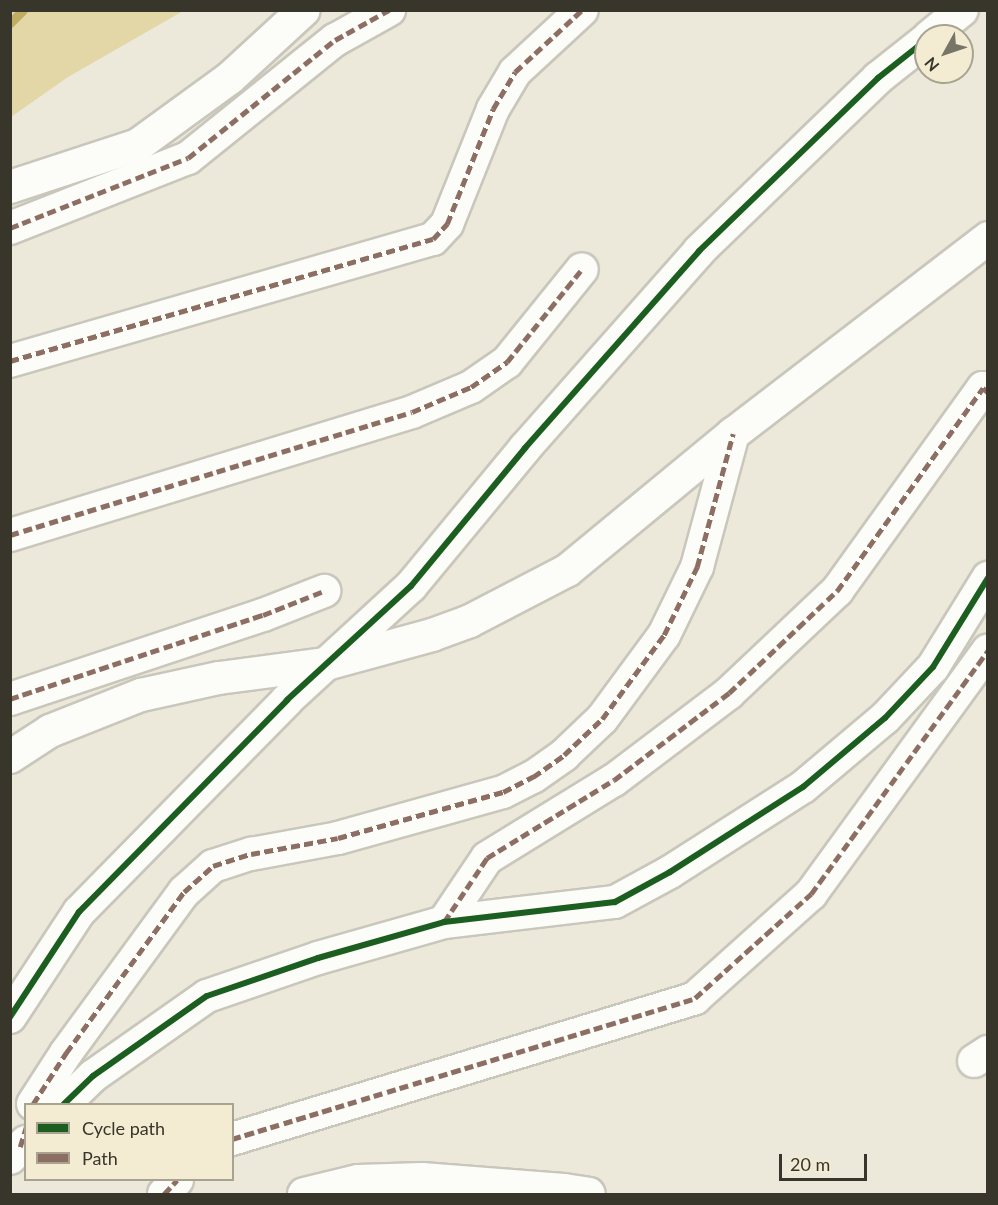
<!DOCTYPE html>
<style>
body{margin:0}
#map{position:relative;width:998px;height:1205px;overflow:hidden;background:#ece8da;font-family:Lato,sans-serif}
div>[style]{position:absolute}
.green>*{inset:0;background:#e3d6a7}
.stream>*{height:9px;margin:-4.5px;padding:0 4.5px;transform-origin:4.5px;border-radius:4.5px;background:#bfad64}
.roads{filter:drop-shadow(2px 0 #c9c6bb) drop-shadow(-2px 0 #c9c6bb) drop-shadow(0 2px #c9c6bb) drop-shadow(0 -2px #c9c6bb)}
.street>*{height:32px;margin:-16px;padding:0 16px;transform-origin:16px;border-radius:16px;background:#fcfcf9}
.quiet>*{height:4.5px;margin-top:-2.25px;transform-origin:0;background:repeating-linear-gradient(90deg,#8d6e63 0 9px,transparent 0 13.5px)}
.cycleway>*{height:6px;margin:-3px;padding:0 3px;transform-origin:3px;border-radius:3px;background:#1b5e20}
span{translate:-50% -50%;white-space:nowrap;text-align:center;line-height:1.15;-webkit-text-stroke:6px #f3ecd3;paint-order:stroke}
.frame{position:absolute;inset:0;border:12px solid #38352b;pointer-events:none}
.legend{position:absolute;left:24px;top:1103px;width:210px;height:78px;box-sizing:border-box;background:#f3ecd3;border:2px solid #a8a390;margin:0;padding:8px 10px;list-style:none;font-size:18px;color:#38352b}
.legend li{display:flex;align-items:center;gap:12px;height:30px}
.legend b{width:30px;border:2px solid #a8a390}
.north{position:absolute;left:914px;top:24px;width:60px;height:60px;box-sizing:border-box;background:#f3ecd3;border:2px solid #a8a390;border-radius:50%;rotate:230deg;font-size:16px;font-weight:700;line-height:24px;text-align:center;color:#38352b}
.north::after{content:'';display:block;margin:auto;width:21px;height:27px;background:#777468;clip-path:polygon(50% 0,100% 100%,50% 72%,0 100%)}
.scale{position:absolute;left:779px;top:1154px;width:88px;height:27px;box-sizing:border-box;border:3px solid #38352b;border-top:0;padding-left:8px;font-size:18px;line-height:21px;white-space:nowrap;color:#38352b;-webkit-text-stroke:4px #f3ecd3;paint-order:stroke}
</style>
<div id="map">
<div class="green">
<i style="clip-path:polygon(11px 10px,182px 10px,183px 11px,68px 77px,11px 117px)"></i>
</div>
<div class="stream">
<i style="left:10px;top:23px;width:18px;rotate:-45deg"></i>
</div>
<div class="roads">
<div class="street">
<i style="left:930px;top:36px;width:41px;rotate:-39.1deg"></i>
<i style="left:10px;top:187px;width:135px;rotate:-18.2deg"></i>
<i style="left:138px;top:145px;width:114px;rotate:-36.1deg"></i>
<i style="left:230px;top:78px;width:100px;rotate:-42.6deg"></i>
<i style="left:10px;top:228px;width:191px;rotate:-21.5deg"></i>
<i style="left:188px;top:158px;width:189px;rotate:-38.8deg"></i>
<i style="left:335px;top:40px;width:62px;rotate:-29.1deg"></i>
<i style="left:10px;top:361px;width:440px;rotate:-16.1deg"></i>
<i style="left:433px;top:239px;width:21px;rotate:-47deg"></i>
<i style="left:447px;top:224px;width:124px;rotate:-68.2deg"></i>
<i style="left:493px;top:109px;width:43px;rotate:-59.3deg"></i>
<i style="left:515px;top:72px;width:91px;rotate:-42.8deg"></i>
<i style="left:10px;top:535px;width:420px;rotate:-17deg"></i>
<i style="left:412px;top:412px;width:64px;rotate:-23deg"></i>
<i style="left:471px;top:387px;width:44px;rotate:-34.8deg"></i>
<i style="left:507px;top:362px;width:119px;rotate:-51.1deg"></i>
<i style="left:10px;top:699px;width:267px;rotate:-18.4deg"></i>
<i style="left:263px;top:615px;width:66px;rotate:-21.5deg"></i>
<i style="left:10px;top:757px;width:48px;rotate:-33deg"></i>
<i style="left:50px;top:731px;width:98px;rotate:-21.6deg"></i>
<i style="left:141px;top:695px;width:80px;rotate:-12.3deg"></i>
<i style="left:219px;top:678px;width:108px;rotate:-7.5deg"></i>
<i style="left:326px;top:664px;width:110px;rotate:-15.3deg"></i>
<i style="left:432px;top:635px;width:40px;rotate:-20.2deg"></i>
<i style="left:470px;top:621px;width:110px;rotate:-27.5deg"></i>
<i style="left:568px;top:570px;width:214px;rotate:-39.5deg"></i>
<i style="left:733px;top:434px;width:322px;rotate:-37.5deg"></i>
<i style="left:444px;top:922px;width:77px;rotate:-56.1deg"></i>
<i style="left:487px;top:858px;width:149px;rotate:-31.6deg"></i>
<i style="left:614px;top:780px;width:144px;rotate:-37.1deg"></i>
<i style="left:729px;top:693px;width:149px;rotate:-43.4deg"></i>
<i style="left:837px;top:591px;width:250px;rotate:-54.3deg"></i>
<i style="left:983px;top:388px;width:6px;rotate:39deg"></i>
<i style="left:10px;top:1017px;width:126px;rotate:-56.7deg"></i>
<i style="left:79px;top:912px;width:297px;rotate:-45.5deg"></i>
<i style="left:287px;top:700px;width:168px;rotate:-42.6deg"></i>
<i style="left:411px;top:586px;width:179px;rotate:-50.4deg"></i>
<i style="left:525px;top:448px;width:263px;rotate:-48.5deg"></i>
<i style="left:699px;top:251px;width:249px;rotate:-44deg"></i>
<i style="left:878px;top:78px;width:61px;rotate:-38.4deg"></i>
<i style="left:974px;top:1061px;width:17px;rotate:-33deg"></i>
<i style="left:33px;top:1104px;width:61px;rotate:-57.1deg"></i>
<i style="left:66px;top:1053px;width:200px;rotate:-53.8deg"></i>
<i style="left:184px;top:892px;width:39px;rotate:-42deg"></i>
<i style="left:213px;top:866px;width:40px;rotate:-18deg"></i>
<i style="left:251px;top:854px;width:88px;rotate:-10.4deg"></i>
<i style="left:338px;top:838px;width:171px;rotate:-15.6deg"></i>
<i style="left:503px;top:792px;width:34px;rotate:-27deg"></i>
<i style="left:533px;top:777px;width:38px;rotate:-35deg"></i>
<i style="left:564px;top:755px;width:52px;rotate:-43.5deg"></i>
<i style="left:602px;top:719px;width:104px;rotate:-53.6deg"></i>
<i style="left:664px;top:635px;width:76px;rotate:-64.1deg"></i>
<i style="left:697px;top:567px;width:138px;rotate:-74.9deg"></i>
<i style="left:64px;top:1104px;width:40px;rotate:-44deg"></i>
<i style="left:93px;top:1076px;width:139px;rotate:-35.1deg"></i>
<i style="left:207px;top:996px;width:117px;rotate:-18.9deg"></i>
<i style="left:318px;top:958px;width:131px;rotate:-15.9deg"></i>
<i style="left:444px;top:922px;width:172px;rotate:-6.7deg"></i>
<i style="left:615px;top:902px;width:63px;rotate:-28.6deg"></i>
<i style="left:670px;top:872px;width:158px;rotate:-32.6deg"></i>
<i style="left:803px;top:787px;width:107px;rotate:-40.1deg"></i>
<i style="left:885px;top:718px;width:70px;rotate:-46.7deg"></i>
<i style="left:933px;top:667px;width:105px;rotate:-58.3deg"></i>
<i style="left:232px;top:1139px;width:484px;rotate:-16.9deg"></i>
<i style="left:695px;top:998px;width:156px;rotate:-41.9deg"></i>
<i style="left:811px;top:894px;width:301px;rotate:-54deg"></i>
<i style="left:10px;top:1158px;width:23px;rotate:-45deg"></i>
<i style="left:164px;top:1194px;width:19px;rotate:-47deg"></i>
<i style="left:304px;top:1194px;width:56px;rotate:-13.5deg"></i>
<i style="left:358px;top:1181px;width:64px;rotate:-1.8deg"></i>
<i style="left:422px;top:1179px;width:142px;rotate:4.4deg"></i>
<i style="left:564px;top:1190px;width:25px;rotate:9deg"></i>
</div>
</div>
<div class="quiet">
<i style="left:10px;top:228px;width:191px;rotate:-21.5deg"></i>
<i style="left:188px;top:158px;width:189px;rotate:-38.8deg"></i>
<i style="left:335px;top:40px;width:62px;rotate:-29.1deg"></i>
<i style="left:10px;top:361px;width:440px;rotate:-16.1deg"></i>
<i style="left:433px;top:239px;width:21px;rotate:-47deg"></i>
<i style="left:447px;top:224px;width:124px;rotate:-68.2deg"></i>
<i style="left:493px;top:109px;width:43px;rotate:-59.3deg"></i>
<i style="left:515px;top:72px;width:91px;rotate:-42.8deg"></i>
<i style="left:10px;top:535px;width:420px;rotate:-17deg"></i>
<i style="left:412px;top:412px;width:64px;rotate:-23deg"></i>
<i style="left:471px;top:387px;width:44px;rotate:-34.8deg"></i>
<i style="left:507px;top:362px;width:119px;rotate:-51.1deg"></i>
<i style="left:10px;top:699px;width:267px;rotate:-18.4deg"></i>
<i style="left:263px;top:615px;width:66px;rotate:-21.5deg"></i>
<i style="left:444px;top:922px;width:77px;rotate:-56.1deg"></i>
<i style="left:487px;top:858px;width:149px;rotate:-31.6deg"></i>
<i style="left:614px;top:780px;width:144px;rotate:-37.1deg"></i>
<i style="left:729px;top:693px;width:149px;rotate:-43.4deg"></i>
<i style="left:837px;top:591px;width:250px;rotate:-54.3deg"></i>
<i style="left:983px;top:388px;width:6px;rotate:39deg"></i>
<i style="left:33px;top:1104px;width:61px;rotate:-57.1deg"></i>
<i style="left:66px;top:1053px;width:200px;rotate:-53.8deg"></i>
<i style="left:184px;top:892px;width:39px;rotate:-42deg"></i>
<i style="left:213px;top:866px;width:40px;rotate:-18deg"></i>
<i style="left:251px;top:854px;width:88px;rotate:-10.4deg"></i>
<i style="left:338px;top:838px;width:171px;rotate:-15.6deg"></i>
<i style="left:503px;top:792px;width:34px;rotate:-27deg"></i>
<i style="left:533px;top:777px;width:38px;rotate:-35deg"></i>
<i style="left:564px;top:755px;width:52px;rotate:-43.5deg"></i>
<i style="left:602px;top:719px;width:104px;rotate:-53.6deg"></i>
<i style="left:664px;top:635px;width:76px;rotate:-64.1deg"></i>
<i style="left:697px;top:567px;width:138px;rotate:-74.9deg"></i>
<i style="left:232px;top:1139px;width:484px;rotate:-16.9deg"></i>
<i style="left:695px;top:998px;width:156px;rotate:-41.9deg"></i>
<i style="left:811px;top:894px;width:301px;rotate:-54deg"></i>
<i style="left:20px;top:1147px;width:21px;rotate:-73deg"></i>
<i style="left:164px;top:1194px;width:19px;rotate:-47deg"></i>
</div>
<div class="cycleway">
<i style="left:10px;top:1017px;width:126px;rotate:-56.7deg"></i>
<i style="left:79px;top:912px;width:297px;rotate:-45.5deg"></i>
<i style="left:287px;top:700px;width:168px;rotate:-42.6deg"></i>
<i style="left:411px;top:586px;width:179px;rotate:-50.4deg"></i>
<i style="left:525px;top:448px;width:263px;rotate:-48.5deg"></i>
<i style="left:699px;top:251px;width:249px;rotate:-44deg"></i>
<i style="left:878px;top:78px;width:61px;rotate:-38.4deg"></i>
<i style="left:64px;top:1104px;width:40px;rotate:-44deg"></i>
<i style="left:93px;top:1076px;width:139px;rotate:-35.1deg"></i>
<i style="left:207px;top:996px;width:117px;rotate:-18.9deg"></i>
<i style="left:318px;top:958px;width:131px;rotate:-15.9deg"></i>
<i style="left:444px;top:922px;width:172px;rotate:-6.7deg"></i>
<i style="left:615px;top:902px;width:63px;rotate:-28.6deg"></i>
<i style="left:670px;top:872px;width:158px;rotate:-32.6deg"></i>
<i style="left:803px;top:787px;width:107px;rotate:-40.1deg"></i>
<i style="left:885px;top:718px;width:70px;rotate:-46.7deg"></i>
<i style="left:933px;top:667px;width:105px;rotate:-58.3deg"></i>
</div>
<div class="frame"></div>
<ul class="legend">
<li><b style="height:8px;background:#1b5e20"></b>Cycle path</li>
<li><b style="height:8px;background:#8d6e63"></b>Path</li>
</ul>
<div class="north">N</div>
<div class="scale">20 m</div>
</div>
